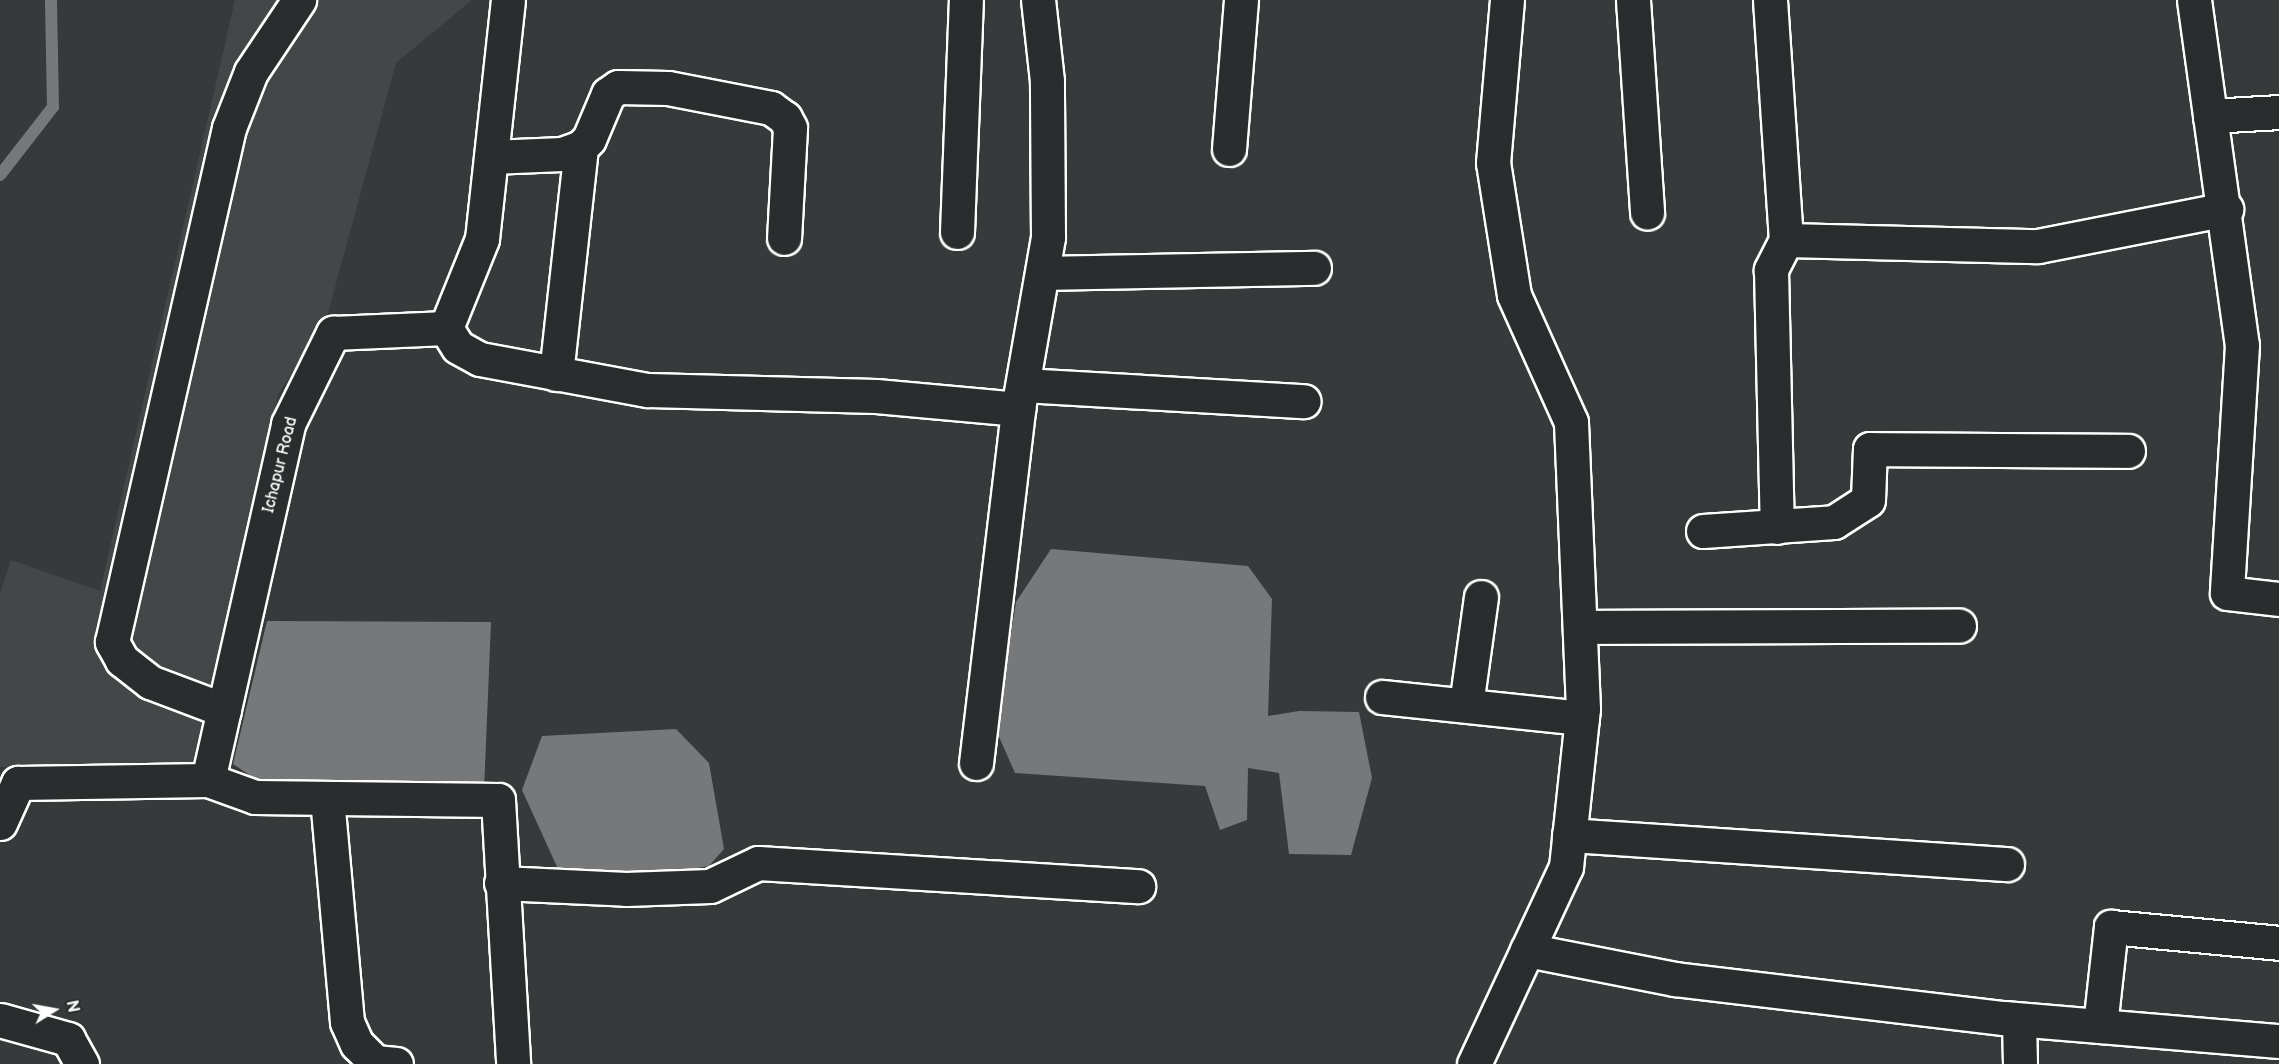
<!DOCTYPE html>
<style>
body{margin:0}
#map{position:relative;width:2279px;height:1064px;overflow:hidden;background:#373a3b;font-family:"Balsamiq Sans",sans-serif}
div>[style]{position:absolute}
.built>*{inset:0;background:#444748}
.water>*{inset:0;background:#767879}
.stream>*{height:12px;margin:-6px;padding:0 6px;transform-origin:6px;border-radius:6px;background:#767879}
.roads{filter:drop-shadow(2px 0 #fff) drop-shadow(-2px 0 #fff) drop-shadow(0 2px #fff) drop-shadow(0 -2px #fff)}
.minor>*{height:33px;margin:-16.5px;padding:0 16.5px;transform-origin:16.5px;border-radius:16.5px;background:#2a2d2e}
span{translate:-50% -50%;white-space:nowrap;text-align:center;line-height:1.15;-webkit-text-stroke:6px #2a2d2e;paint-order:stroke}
.street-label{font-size:16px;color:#fff}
.north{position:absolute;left:24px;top:980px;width:60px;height:60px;-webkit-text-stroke:4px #2a2d2e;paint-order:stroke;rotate:79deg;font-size:16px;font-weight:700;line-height:24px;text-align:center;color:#fff}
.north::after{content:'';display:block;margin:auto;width:21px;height:27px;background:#fff;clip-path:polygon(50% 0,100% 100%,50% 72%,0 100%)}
</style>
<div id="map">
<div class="built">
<i style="clip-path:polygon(235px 0,472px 0,396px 63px,328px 313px,278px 395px,197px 763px,0 767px,0 593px,11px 560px,100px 591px)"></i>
</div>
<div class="water">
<i style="clip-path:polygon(1051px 549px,1248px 566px,1272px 599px,1268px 716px,1299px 711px,1359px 712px,1372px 778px,1351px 855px,1289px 854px,1279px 773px,1248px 768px,1247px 820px,1220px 830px,1205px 786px,1015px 773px,996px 730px,1016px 602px)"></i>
<i style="clip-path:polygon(267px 621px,491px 622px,484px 791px,260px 782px,233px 764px)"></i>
<i style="clip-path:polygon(676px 729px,709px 763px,724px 849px,709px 866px,625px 881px,558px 869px,522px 790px,542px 736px)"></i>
</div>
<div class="stream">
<i style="left:0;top:175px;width:86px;rotate:-52.1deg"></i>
<i style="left:53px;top:107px;width:107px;rotate:-91.1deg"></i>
</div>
<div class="roads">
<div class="minor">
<i style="left:1633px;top:0;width:213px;rotate:86.2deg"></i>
<i style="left:1770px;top:0;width:241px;rotate:86.2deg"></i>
<i style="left:1786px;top:240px;width:34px;rotate:117deg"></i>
<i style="left:1771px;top:270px;width:257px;rotate:88.7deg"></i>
<i style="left:2194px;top:0;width:348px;rotate:82.1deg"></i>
<i style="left:2242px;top:345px;width:248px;rotate:93.5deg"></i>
<i style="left:2227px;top:593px;width:52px;rotate:6.6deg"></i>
<i style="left:2210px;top:116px;width:69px;rotate:-3.3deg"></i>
<i style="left:1229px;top:149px;width:149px;rotate:-85.4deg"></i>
<i style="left:491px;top:157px;width:71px;rotate:-2.4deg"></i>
<i style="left:562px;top:154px;width:20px;rotate:-20deg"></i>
<i style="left:581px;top:147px;width:11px;rotate:-45deg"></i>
<i style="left:589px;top:139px;width:49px;rotate:-67.1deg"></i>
<i style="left:608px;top:94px;width:12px;rotate:-35deg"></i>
<i style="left:618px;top:87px;width:50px;rotate:1.1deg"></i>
<i style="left:668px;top:88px;width:105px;rotate:11deg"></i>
<i style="left:771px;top:108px;width:17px;rotate:36deg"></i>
<i style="left:785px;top:118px;width:11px;rotate:63deg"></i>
<i style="left:790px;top:128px;width:110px;rotate:93.1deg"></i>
<i style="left:957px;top:232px;width:232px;rotate:-87.8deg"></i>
<i style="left:1786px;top:240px;width:252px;rotate:1.4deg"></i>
<i style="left:2038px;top:246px;width:192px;rotate:-11.1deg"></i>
<i style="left:1043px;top:273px;width:271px;rotate:-1.1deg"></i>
<i style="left:446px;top:328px;width:22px;rotate:58deg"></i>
<i style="left:458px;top:347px;width:25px;rotate:29deg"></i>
<i style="left:480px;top:359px;width:171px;rotate:10.5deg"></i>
<i style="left:648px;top:390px;width:228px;rotate:1.5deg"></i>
<i style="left:876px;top:396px;width:143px;rotate:5.2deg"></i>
<i style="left:556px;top:374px;width:228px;rotate:-83.7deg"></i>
<i style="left:1023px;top:385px;width:281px;rotate:3.3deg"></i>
<i style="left:1703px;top:531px;width:131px;rotate:-3.9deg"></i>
<i style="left:1834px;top:522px;width:40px;rotate:-32.9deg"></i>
<i style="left:1868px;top:500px;width:51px;rotate:-87.8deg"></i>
<i style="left:1870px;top:449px;width:258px;rotate:0.4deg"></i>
<i style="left:1580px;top:627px;width:379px;rotate:-0.2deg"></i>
<i style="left:1382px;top:697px;width:201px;rotate:6deg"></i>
<i style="left:1466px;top:705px;width:109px;rotate:-82.1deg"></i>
<i style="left:224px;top:710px;width:79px;rotate:-159.3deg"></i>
<i style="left:150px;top:682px;width:36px;rotate:-142deg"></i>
<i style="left:122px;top:660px;width:21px;rotate:-119deg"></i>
<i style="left:112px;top:642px;width:527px;rotate:-77.18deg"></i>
<i style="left:229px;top:128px;width:60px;rotate:-68.6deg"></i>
<i style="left:251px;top:72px;width:87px;rotate:-56.3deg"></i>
<i style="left:976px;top:763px;width:356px;rotate:-83.2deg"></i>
<i style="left:1018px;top:409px;width:175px;rotate:-80.1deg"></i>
<i style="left:1048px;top:237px;width:156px;rotate:-90.4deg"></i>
<i style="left:1047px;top:81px;width:81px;rotate:-96.3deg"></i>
<i style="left:208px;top:780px;width:50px;rotate:19.9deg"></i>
<i style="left:255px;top:797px;width:243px;rotate:0.7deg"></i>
<i style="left:498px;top:800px;width:264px;rotate:86.7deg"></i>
<i style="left:327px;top:798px;width:225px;rotate:84.9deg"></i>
<i style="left:347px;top:1022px;width:24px;rotate:66deg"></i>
<i style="left:357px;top:1044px;width:25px;rotate:45deg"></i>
<i style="left:375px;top:1062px;width:21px;rotate:5deg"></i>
<i style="left:0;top:823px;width:44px;rotate:-65.8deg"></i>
<i style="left:18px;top:783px;width:190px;rotate:-0.9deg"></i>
<i style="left:208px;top:780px;width:365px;rotate:-77.3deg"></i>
<i style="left:288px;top:424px;width:102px;rotate:-63.7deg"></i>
<i style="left:333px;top:333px;width:113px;rotate:-2.5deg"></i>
<i style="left:446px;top:328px;width:96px;rotate:-68deg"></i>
<i style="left:482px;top:239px;width:240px;rotate:-83.8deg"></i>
<i style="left:1569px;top:835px;width:439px;rotate:3.8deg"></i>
<i style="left:501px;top:883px;width:125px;rotate:2.7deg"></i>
<i style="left:626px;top:889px;width:84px;rotate:-2deg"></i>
<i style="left:710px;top:886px;width:53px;rotate:-25.6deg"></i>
<i style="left:758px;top:863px;width:381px;rotate:3.5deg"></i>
<i style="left:1527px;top:950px;width:151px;rotate:11.1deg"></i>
<i style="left:1675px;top:979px;width:331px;rotate:6.8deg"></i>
<i style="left:2004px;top:1018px;width:276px;rotate:4.8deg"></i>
<i style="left:0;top:1020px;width:71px;rotate:15.6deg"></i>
<i style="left:68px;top:1039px;width:29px;rotate:61deg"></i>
<i style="left:2019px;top:1020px;width:44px;rotate:88.7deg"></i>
<i style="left:2100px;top:1026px;width:100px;rotate:-83.7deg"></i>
<i style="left:2111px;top:927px;width:169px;rotate:5.4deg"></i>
<i style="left:1474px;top:1064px;width:217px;rotate:-65deg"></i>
<i style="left:1566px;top:867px;width:159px;rotate:-83.9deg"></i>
<i style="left:1583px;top:709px;width:287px;rotate:-92.4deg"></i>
<i style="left:1571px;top:422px;width:139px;rotate:-114.2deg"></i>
<i style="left:1514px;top:295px;width:134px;rotate:-99deg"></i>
<i style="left:1493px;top:163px;width:164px;rotate:-85.1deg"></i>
</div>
</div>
<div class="street-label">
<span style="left:281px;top:465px;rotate:-76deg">Ichapur Road</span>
</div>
<div class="north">N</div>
</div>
